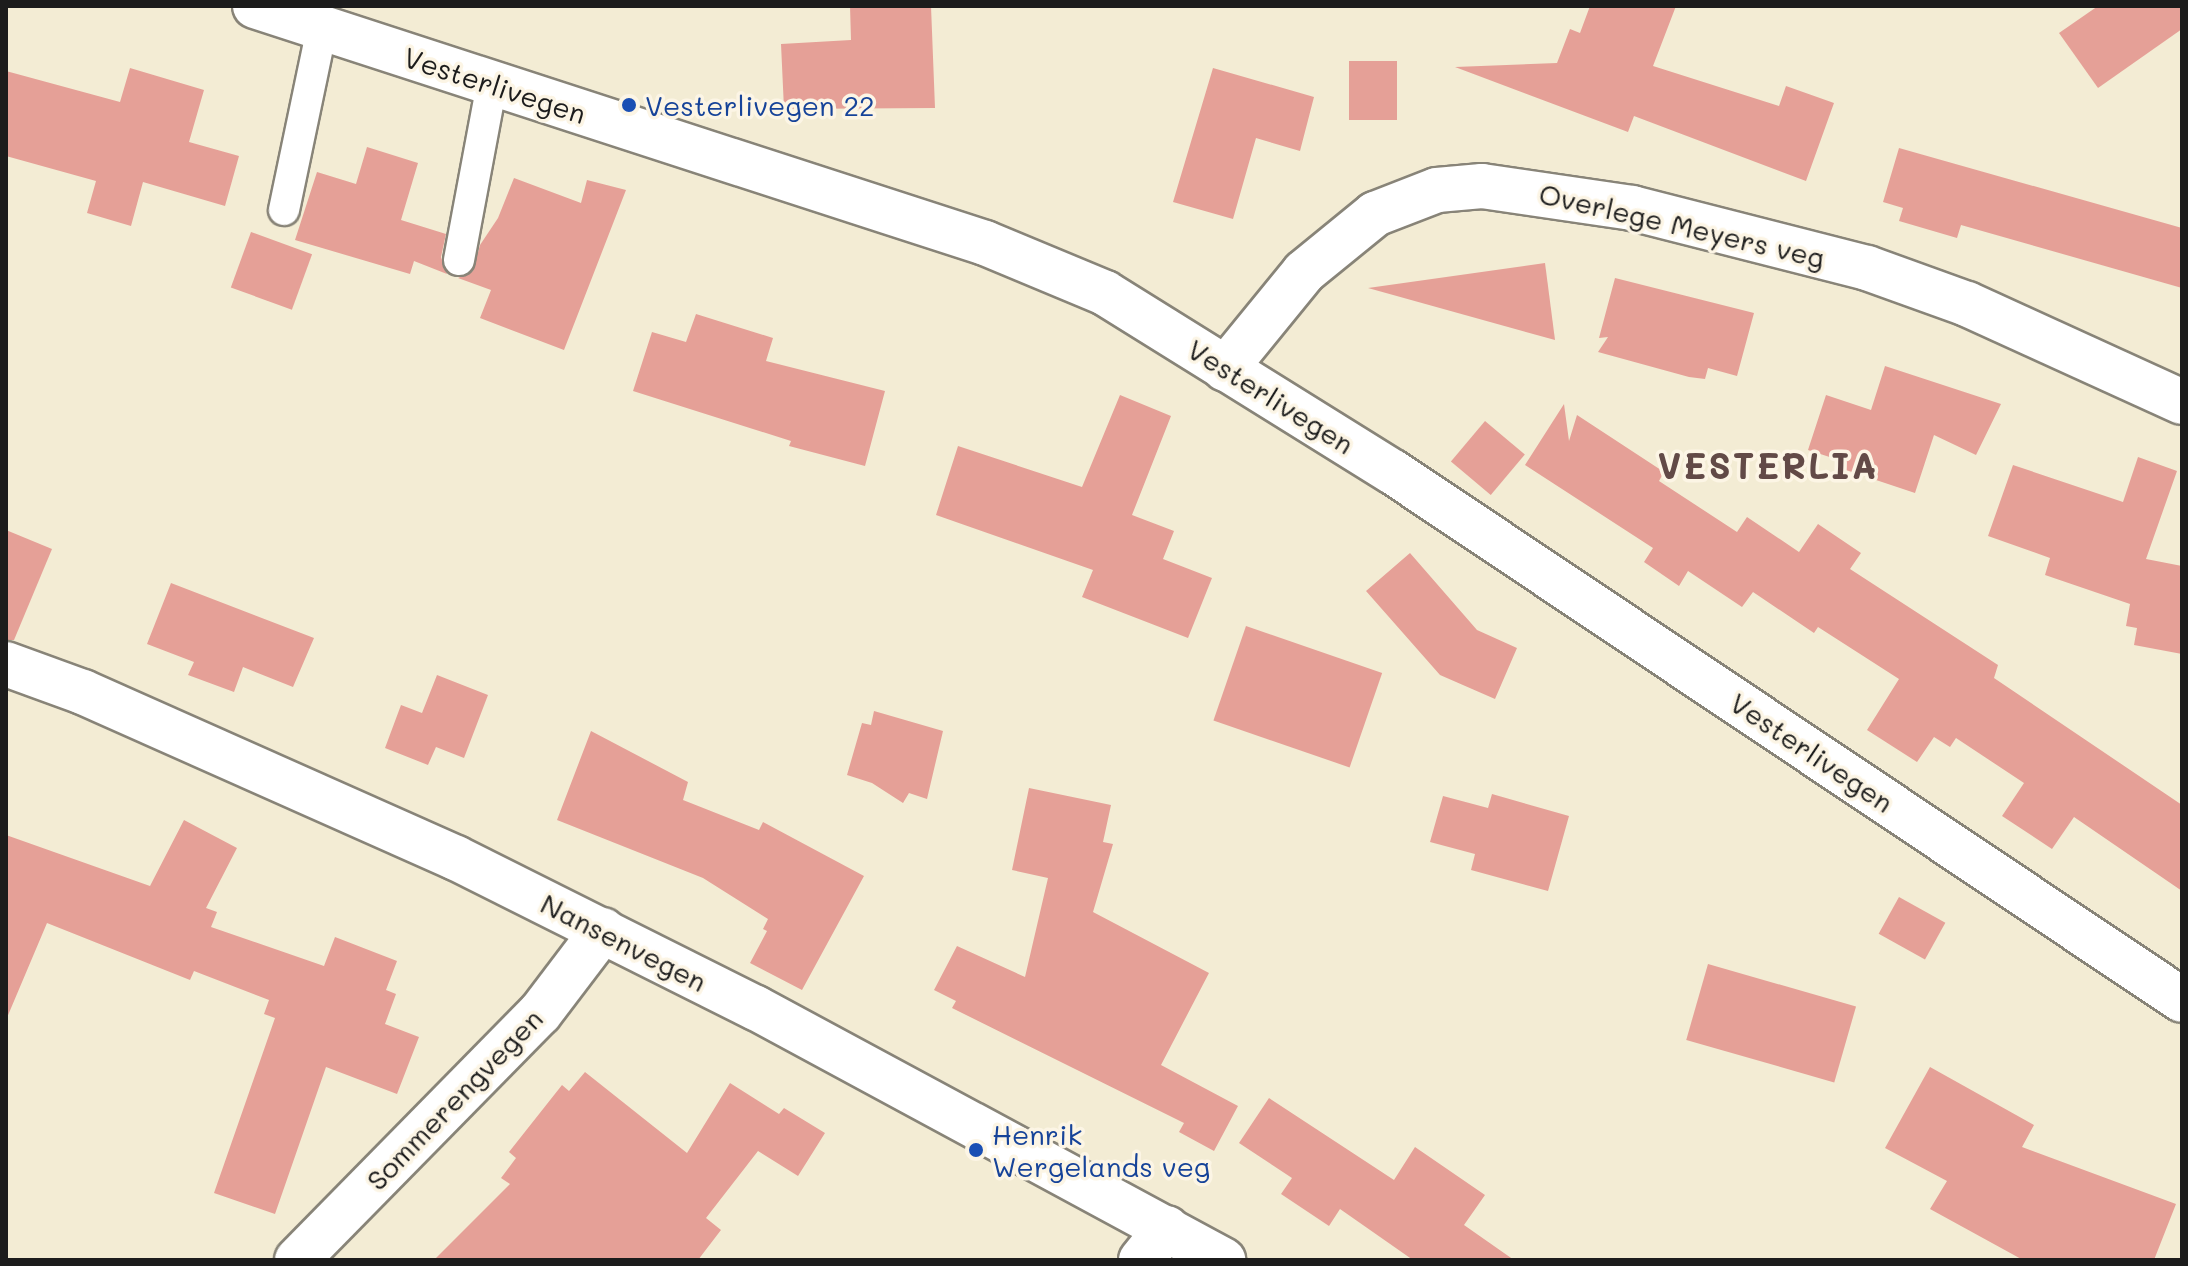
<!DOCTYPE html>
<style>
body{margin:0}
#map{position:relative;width:2188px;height:1266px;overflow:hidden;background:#f3ecd4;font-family:Mali,sans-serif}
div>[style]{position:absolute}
.building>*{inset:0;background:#e5a097;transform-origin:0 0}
.roads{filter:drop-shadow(2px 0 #888478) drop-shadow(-2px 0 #888478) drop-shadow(0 2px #888478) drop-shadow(0 -2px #888478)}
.lane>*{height:30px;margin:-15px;padding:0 15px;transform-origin:15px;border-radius:15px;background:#fff}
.street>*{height:44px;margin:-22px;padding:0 22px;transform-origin:22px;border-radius:22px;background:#fff}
.dots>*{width:22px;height:22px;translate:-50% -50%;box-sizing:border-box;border:4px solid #fcf5e5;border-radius:50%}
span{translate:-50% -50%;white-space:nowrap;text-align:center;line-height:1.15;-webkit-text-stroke:7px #fcf5e5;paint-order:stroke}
.street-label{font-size:28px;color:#1c1c1c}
.transit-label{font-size:28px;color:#164399}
.left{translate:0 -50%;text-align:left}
.district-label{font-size:36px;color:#624a47;font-weight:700;letter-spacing:2px}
.frame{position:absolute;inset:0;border:8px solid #1c1c1c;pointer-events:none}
</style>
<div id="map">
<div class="building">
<i style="clip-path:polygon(850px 6px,931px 6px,935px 108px,784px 109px,781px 44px,851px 40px)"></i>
<i style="clip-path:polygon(1590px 6px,1676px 6px,1653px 66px,1779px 106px,1786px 86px,1834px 103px,1806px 181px,1634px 116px,1628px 132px,1455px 67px,1557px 63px,1570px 29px,1580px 33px)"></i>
<i style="clip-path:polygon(2098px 6px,2182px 6px,2182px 29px,2098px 88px,2059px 33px)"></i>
<i style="left:1397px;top:61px;width:59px;height:48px;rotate:90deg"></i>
<i style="clip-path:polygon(130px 68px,204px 90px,189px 142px,239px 156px,225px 206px,143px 182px,131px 226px,87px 213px,96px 181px,6px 156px,6px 71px,120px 102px)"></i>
<i style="clip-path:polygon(1213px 68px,1314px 97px,1300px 151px,1256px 138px,1233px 219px,1173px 202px)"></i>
<i style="clip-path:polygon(367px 147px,418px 163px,401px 220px,446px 234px,441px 257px,447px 274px,414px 261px,410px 274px,295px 240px,317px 172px,356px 184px)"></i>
<i style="clip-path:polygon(1899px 148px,2182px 228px,2182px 288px,1961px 225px,1957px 238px,1899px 221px,1903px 208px,1883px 202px)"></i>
<i style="clip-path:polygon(514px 178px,581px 203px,587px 180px,626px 190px,564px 350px,480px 318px,491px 290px,458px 278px,473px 271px,480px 245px,498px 218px)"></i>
<i style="left:251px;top:232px;width:65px;height:59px;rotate:20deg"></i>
<i style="clip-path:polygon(1545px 263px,1555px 340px,1368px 288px)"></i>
<i style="clip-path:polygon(1615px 278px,1754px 313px,1737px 376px,1708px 368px,1705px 379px,1689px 377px,1598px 352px,1608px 337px,1599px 338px)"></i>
<i style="clip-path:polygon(696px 314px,773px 338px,766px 361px,885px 391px,865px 466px,789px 446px,791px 441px,633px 391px,652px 332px,686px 342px)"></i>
<i style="clip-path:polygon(1885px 366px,2001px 404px,1976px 455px,1934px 435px,1915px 493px,1843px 469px,1845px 462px,1808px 450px,1826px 395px,1871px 410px)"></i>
<i style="clip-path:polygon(1120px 395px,1171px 416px,1132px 515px,1174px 531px,1163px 559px,1212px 578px,1188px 638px,1082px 597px,1093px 570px,936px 515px,958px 446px,1082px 487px)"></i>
<i style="clip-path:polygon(1564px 404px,1569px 441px,1577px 415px,1664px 472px,1659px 481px,1737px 532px,1747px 517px,1799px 552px,1818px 524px,1861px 553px,1850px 569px,1998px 665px,1994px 678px,2182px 805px,2182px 891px,2074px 817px,2052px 849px,2002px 816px,2024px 783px,1956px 738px,1950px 747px,1934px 737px,1917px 762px,1867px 730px,1899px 679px,1818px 627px,1814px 633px,1753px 592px,1742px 607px,1688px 571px,1679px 586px,1644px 562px,1653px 548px,1525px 465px)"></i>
<i style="left:1485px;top:421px;width:52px;height:53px;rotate:40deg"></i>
<i style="clip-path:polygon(2138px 457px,2177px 471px,2146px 559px,2182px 566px,2182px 654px,2134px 645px,2137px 628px,2126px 626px,2130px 604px,2045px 575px,2050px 558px,1988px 536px,2013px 465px,2123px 502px)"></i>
<i style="clip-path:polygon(6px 530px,52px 549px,14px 640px,6px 640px)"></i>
<i style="clip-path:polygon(1410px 553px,1477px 630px,1517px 648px,1495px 699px,1440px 675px,1366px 591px)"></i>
<i style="clip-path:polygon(171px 583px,314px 638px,293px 687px,243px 667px,234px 692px,188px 675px,194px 662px,147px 644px)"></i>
<i style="left:1246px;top:626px;width:144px;height:100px;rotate:19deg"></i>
<i style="clip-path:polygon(437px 675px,488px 695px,464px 758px,436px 747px,428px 765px,385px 748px,401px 705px,422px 713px)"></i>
<i style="clip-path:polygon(874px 711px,943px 731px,927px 799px,909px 793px,903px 803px,872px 783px,847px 775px,862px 723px,871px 725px)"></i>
<i style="clip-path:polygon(591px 731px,688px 782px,683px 800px,759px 830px,763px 822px,864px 876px,802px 990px,750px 963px,767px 931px,763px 929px,768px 919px,703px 878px,557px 820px)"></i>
<i style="clip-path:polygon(1029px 788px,1111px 805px,1103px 842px,1113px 844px,1093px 912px,1209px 973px,1161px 1065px,1238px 1106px,1214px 1151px,1179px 1132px,1184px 1123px,952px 1008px,956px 1001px,934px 990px,957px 946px,1025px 977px,1048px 878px,1012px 870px)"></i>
<i style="clip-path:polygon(1492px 794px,1569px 816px,1548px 891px,1471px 870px,1475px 854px,1430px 842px,1443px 796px,1488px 808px)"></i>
<i style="clip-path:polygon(184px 820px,237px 848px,206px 908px,217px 912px,211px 927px,324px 966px,335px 937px,397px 961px,386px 990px,396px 994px,385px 1024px,419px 1037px,397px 1094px,326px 1067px,275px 1214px,214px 1193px,275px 1018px,264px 1014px,269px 1000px,194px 971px,190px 980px,47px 923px,6px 1020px,6px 835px,150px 886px)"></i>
<i style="left:1899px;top:897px;width:53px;height:42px;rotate:29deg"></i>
<i style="left:1708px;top:964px;width:154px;height:79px;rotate:16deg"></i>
<i style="clip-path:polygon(1930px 1067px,2034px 1125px,2022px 1147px,2176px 1204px,2154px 1260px,2023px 1260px,1930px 1209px,1947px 1181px,1885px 1148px)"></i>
<i style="clip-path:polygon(585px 1072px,687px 1153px,730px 1083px,779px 1114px,784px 1108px,825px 1133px,798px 1176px,758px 1151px,706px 1218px,721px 1230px,698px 1260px,434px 1260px,510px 1184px,501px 1178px,516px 1158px,509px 1152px,562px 1085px,569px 1091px)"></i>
<i style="clip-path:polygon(1269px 1098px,1394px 1180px,1415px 1147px,1485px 1195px,1464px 1225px,1514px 1260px,1413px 1260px,1340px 1209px,1329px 1226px,1281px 1194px,1292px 1178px,1239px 1143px)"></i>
</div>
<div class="roads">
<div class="lane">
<i style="left:284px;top:210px;width:186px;rotate:-78.2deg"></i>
<i style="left:459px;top:260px;width:179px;rotate:-79.4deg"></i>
</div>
<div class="street">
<i style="left:255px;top:6px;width:768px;rotate:17.99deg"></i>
<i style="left:985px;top:243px;width:130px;rotate:22.6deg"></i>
<i style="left:1105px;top:293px;width:339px;rotate:31.9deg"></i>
<i style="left:1393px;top:472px;width:949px;rotate:33.79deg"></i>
<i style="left:1225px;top:369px;width:125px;rotate:-50.8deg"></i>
<i style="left:1304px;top:272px;width:92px;rotate:-39.2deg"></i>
<i style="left:1375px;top:214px;width:66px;rotate:-21.2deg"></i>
<i style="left:1437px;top:190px;width:45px;rotate:-5.1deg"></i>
<i style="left:1482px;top:186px;width:152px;rotate:8.3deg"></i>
<i style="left:1632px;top:208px;width:243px;rotate:14.3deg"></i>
<i style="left:1867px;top:268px;width:106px;rotate:19.8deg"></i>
<i style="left:1967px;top:304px;width:236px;rotate:24.5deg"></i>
<i style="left:6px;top:664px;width:82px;rotate:20deg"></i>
<i style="left:83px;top:692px;width:408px;rotate:24deg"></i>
<i style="left:456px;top:858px;width:335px;rotate:26.6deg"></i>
<i style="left:756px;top:1008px;width:531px;rotate:28.35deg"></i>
<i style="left:297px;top:1260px;width:346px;rotate:-45.5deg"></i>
<i style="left:540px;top:1013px;width:104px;rotate:-52.8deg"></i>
<i style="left:1141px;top:1260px;width:41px;rotate:-50.9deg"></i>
</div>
</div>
<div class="dots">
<i style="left:629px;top:105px;background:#1a4fb4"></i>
<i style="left:976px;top:1150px;background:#1a4fb4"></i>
</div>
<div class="street-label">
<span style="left:495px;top:85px;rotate:18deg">Vesterlivegen</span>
<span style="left:1682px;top:225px;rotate:13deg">Overlege Meyers veg</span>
<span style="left:1271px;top:396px;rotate:32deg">Vesterlivegen</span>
<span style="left:1812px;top:752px;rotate:34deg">Vesterlivegen</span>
<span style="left:624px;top:942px;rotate:27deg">Nansenvegen</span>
<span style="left:454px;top:1099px;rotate:-46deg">Sommerengvegen</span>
</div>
<div class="transit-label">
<span class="left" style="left:645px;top:105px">Vesterlivegen 22</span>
<span class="left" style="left:992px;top:1150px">Henrik<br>Wergelands veg</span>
</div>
<div class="district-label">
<span style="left:1768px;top:465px">VESTERLIA</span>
</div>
<div class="frame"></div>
</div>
